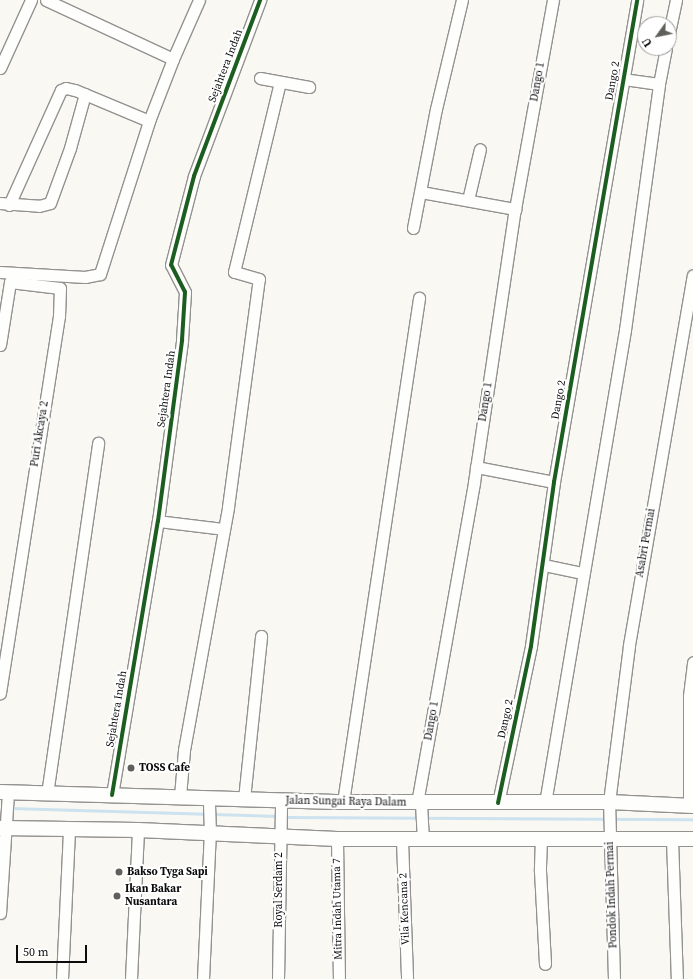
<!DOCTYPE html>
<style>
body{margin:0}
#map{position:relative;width:693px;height:979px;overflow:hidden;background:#faf8f2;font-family:"Source Serif 4",serif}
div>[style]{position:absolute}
.stream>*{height:3px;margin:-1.5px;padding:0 1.5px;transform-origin:1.5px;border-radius:1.5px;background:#cce2ef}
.roads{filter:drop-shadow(1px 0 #939290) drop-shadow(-1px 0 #939290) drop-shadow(0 1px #939290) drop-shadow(0 -1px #939290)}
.minor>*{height:11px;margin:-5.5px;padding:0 5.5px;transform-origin:5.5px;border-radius:5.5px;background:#fefefd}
.tertiary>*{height:14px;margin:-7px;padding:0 7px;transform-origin:7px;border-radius:7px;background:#fefefd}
.cycleway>*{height:4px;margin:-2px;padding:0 2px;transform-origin:2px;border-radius:2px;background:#1b5e20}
.dots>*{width:11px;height:11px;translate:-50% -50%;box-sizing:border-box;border:2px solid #fff;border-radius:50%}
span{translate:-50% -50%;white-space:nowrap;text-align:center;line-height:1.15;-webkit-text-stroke:4px #fff;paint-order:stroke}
.street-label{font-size:11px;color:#0c0c0c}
.poi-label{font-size:11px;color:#0c0c0c;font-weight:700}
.left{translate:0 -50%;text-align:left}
.north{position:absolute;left:637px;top:16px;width:40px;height:40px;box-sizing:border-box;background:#fff;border:1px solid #9e9e9e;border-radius:50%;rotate:237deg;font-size:11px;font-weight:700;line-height:16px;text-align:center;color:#0c0c0c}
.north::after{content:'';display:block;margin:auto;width:14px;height:18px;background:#5f5f5c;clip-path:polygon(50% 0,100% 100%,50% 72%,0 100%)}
.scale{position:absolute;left:16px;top:945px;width:71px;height:18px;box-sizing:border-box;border:2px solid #0c0c0c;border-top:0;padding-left:5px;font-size:12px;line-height:14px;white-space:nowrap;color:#0c0c0c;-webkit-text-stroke:3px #fff;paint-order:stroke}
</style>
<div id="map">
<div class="stream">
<i style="left:10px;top:808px;width:268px;rotate:1.7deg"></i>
<i style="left:284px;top:817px;width:409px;rotate:0.3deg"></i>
</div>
<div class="roads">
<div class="minor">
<i style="left:669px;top:33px;width:34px;rotate:-78deg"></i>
<i style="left:173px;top:59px;width:64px;rotate:-66.2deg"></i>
<i style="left:0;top:68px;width:75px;rotate:-65.5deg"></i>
<i style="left:260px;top:78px;width:50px;rotate:10.4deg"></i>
<i style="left:659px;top:84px;width:37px;rotate:-79deg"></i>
<i style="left:421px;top:192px;width:96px;rotate:10.3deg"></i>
<i style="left:468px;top:200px;width:52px;rotate:-76.8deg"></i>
<i style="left:0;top:203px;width:39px;rotate:4deg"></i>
<i style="left:39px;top:206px;width:11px;rotate:-15deg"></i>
<i style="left:50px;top:203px;width:59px;rotate:-70deg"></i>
<i style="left:70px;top:148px;width:56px;rotate:-74.5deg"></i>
<i style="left:9px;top:205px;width:126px;rotate:-65.7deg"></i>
<i style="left:61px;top:90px;width:5px;rotate:-22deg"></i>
<i style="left:66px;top:88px;width:9px;rotate:13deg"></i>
<i style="left:75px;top:90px;width:80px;rotate:22.7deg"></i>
<i style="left:149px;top:121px;width:66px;rotate:-68.8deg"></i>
<i style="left:173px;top:59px;width:140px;rotate:-155.1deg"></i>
<i style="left:413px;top:228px;width:121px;rotate:-79.1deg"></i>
<i style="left:436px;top:109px;width:112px;rotate:-76.6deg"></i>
<i style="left:0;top:272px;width:85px;rotate:3.4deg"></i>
<i style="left:85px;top:277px;width:15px;rotate:-11deg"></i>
<i style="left:100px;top:274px;width:161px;rotate:-72.2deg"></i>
<i style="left:0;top:345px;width:64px;rotate:-81deg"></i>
<i style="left:10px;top:282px;width:50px;rotate:6.8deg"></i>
<i style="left:60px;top:288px;width:28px;rotate:92deg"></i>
<i style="left:59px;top:316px;width:382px;rotate:98.9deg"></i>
<i style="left:476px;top:467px;width:79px;rotate:10.9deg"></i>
<i style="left:158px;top:521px;width:66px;rotate:6.9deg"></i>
<i style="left:544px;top:565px;width:40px;rotate:12deg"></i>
<i style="left:47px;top:794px;width:355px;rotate:-81.7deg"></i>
<i style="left:112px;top:795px;width:278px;rotate:-80.5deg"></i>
<i style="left:158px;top:521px;width:183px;rotate:-82.4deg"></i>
<i style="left:182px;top:340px;width:48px;rotate:-86.4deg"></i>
<i style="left:185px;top:292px;width:30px;rotate:-117deg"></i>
<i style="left:171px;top:265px;width:92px;rotate:-75.5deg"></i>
<i style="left:194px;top:176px;width:188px;rotate:-69.4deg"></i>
<i style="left:180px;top:796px;width:46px;rotate:-85deg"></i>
<i style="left:184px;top:750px;width:247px;rotate:-79.7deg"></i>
<i style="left:228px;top:507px;width:230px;rotate:-82.3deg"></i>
<i style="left:259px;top:279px;width:26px;rotate:-164deg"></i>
<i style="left:234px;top:272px;width:195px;rotate:-76.4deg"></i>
<i style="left:244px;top:799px;width:164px;rotate:-84deg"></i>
<i style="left:343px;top:802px;width:510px;rotate:-81.42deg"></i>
<i style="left:417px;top:803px;width:326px;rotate:-79.9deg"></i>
<i style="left:474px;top:482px;width:276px;rotate:-81.5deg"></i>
<i style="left:515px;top:209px;width:212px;rotate:-79.7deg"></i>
<i style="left:421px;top:803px;width:35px;rotate:87deg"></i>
<i style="left:498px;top:803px;width:160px;rotate:-78.1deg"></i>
<i style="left:531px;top:646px;width:166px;rotate:-82deg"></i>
<i style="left:554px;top:482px;width:489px;rotate:-80.2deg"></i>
<i style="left:545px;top:803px;width:480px;rotate:-80.4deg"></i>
<i style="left:625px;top:330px;width:248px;rotate:-82.1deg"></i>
<i style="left:659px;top:84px;width:37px;rotate:-172deg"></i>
<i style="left:689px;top:806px;width:110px;rotate:-90deg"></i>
<i style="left:689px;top:696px;width:34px;rotate:-83deg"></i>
<i style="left:541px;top:838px;width:33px;rotate:92deg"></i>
<i style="left:540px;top:871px;width:93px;rotate:86.9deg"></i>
<i style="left:337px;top:839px;width:140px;rotate:89.2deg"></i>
<i style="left:672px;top:839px;width:140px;rotate:88deg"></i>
<i style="left:402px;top:840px;width:139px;rotate:87.9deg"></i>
<i style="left:0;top:913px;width:120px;rotate:-86.2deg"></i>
<i style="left:62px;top:979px;width:150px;rotate:-87.3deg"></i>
<i style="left:131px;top:979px;width:149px;rotate:-87.3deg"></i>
<i style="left:203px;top:979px;width:146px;rotate:-87.3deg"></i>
<i style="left:210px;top:833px;width:36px;rotate:-92deg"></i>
<i style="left:278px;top:979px;width:178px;rotate:-89deg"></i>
<i style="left:614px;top:979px;width:177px;rotate:-91.6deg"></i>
<i style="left:609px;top:802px;width:158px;rotate:-82.7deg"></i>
<i style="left:629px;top:645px;width:375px;rotate:-80.2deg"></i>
</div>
<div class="tertiary">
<i style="left:0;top:792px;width:336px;rotate:1.7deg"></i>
<i style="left:336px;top:802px;width:273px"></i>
<i style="left:609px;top:802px;width:84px;rotate:2.7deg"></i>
<i style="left:0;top:828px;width:138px;rotate:0.8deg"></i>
<i style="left:138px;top:830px;width:199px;rotate:2.6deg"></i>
<i style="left:337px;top:839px;width:356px"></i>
</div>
</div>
<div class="cycleway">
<i style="left:112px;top:795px;width:278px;rotate:-80.5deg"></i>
<i style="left:158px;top:521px;width:183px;rotate:-82.4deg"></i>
<i style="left:182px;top:340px;width:48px;rotate:-86.4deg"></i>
<i style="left:185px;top:292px;width:30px;rotate:-117deg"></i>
<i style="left:171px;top:265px;width:92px;rotate:-75.5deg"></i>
<i style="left:194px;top:176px;width:188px;rotate:-69.4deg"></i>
<i style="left:498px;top:803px;width:160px;rotate:-78.1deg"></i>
<i style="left:531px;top:646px;width:166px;rotate:-82deg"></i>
<i style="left:554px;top:482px;width:489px;rotate:-80.2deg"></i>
</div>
<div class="dots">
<i style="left:131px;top:768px;background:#5f5f5c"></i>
<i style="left:119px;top:872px;background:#5f5f5c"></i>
<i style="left:117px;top:896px;background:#5f5f5c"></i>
</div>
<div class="street-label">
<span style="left:226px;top:66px;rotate:-69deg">Sejahtera Indah</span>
<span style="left:613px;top:81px;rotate:-80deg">Dango 2</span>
<span style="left:538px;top:82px;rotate:-80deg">Dango 1</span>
<span style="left:167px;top:389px;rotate:-82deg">Sejahtera Indah</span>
<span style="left:559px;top:400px;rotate:-80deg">Dango 2</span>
<span style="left:486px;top:402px;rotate:-81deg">Dango 1</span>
<span style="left:40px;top:434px;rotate:-81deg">Puri Akcaya 2</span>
<span style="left:646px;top:543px;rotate:-80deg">Asabri Permai</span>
<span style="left:117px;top:709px;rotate:-80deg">Sejahtera Indah</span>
<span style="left:506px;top:719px;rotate:-78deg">Dango 2</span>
<span style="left:432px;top:721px;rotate:-80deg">Dango 1</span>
<span style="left:346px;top:802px;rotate:1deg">Jalan Sungai Raya Dalam</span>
<span style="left:279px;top:890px;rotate:-90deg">Royal Serdam 2</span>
<span style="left:612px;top:895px;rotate:-92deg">Pondok Indah Permai</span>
<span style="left:338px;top:909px;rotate:-91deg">Mitra Indah Utama 7</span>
<span style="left:405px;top:909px;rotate:-92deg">Vila Kencana 2</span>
</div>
<div class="poi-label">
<span class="left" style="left:139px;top:768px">TOSS Cafe</span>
<span class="left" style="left:127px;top:872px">Bakso Tyga Sapi</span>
<span class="left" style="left:125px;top:896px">Ikan Bakar<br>Nusantara</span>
</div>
<div class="north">U</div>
<div class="scale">50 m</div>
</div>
